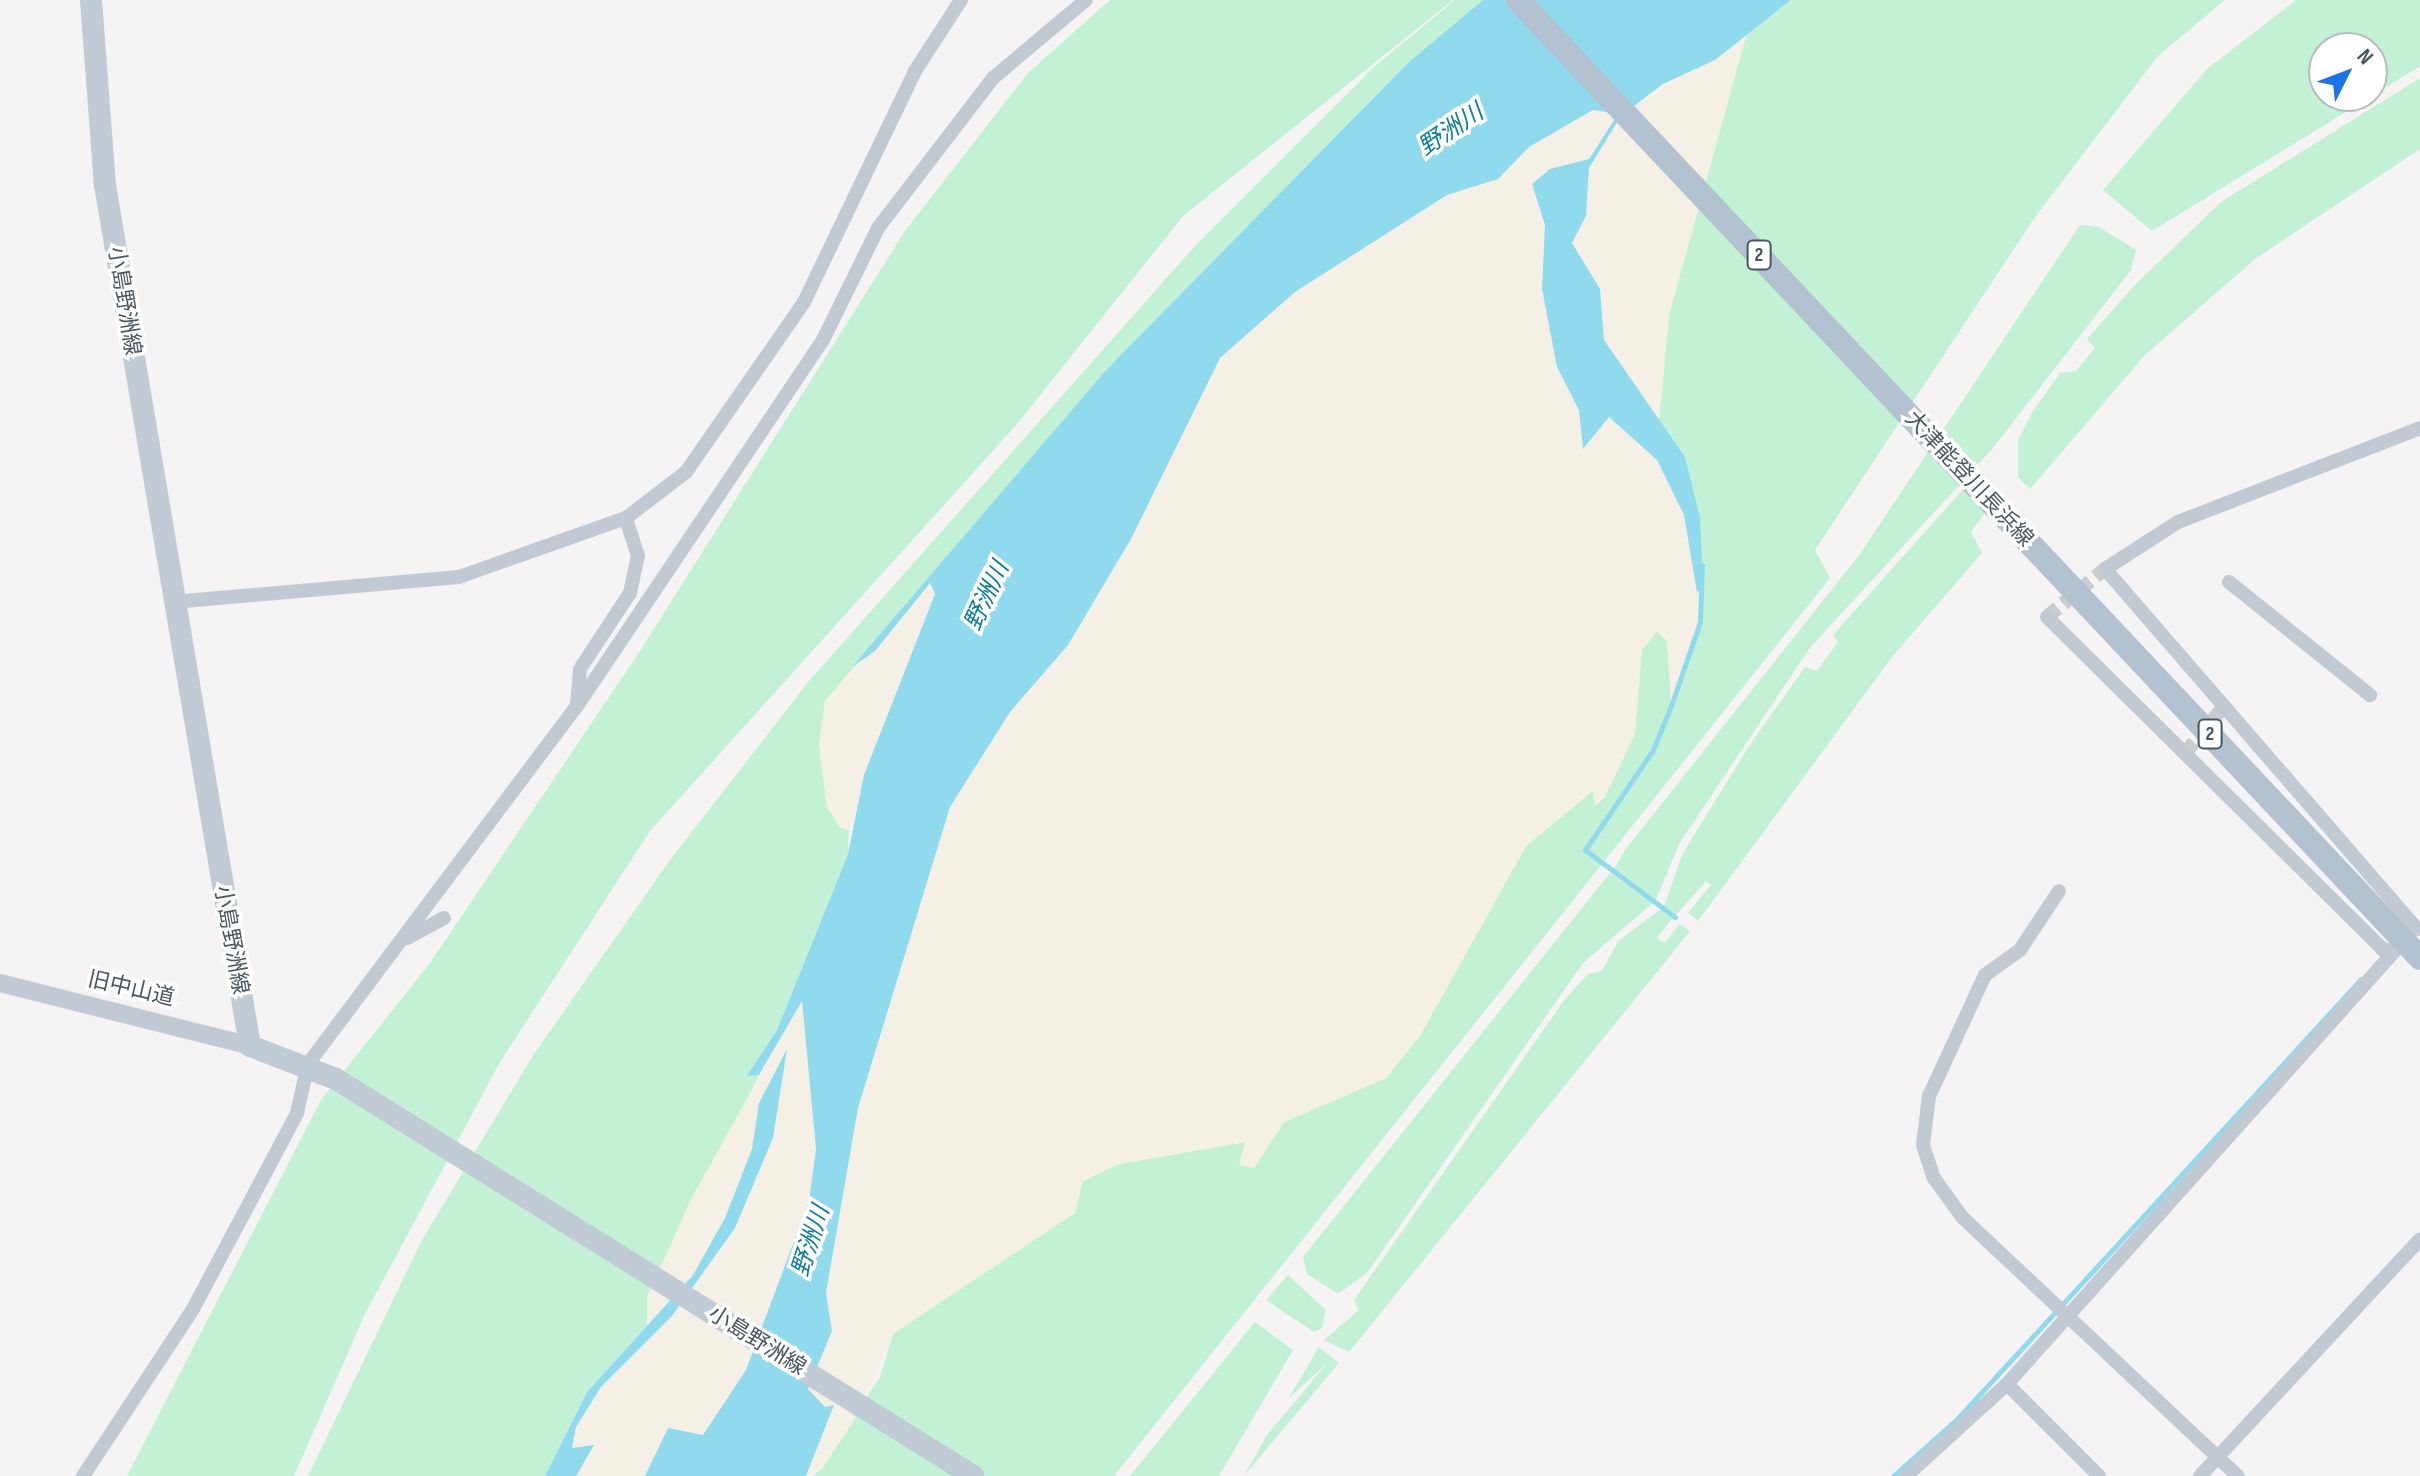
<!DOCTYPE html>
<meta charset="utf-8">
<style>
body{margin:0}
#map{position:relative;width:2420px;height:1476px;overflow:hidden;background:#f5f3f3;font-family:"Sofia Sans Condensed","Noto Sans JP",sans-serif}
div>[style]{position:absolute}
.green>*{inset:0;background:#c3f1d5}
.sand>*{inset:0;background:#f5f0e5}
.water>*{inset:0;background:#90daee}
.stream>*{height:5px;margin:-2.5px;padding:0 2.5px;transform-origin:2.5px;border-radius:2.5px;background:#90daee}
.minor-tunnel>*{height:14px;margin-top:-7px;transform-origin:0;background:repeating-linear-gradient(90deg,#caccce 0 14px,transparent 0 21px)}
.minor>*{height:14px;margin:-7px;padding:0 7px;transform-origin:7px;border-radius:7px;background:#c1cad2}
.tertiary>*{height:18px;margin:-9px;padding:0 9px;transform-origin:9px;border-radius:9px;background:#c1cad2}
.secondary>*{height:22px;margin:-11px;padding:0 11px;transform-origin:11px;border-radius:11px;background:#c1cbd6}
.primary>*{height:24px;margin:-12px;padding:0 12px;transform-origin:12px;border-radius:12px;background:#b3c2d1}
span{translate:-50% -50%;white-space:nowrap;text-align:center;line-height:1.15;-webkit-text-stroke:7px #fff;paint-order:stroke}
.shield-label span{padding:2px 6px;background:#fff;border:2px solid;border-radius:6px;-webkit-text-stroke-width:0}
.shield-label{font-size:20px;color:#4a5661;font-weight:700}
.street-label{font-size:22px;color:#4a5661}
.water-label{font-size:24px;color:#0c7c9b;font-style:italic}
.north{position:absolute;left:2308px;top:32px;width:80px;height:80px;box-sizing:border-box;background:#fff;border:2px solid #b7bbc0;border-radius:50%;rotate:48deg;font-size:22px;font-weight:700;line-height:32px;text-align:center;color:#4a5661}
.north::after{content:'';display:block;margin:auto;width:28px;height:36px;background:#1a73e8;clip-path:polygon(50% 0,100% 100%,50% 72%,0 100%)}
</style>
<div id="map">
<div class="green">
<i style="clip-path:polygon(1110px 0,1453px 0,1183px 216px,1018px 423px,650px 831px,500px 1062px,365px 1314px,294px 1476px,127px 1476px,321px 1100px,430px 963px,640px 651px,905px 231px,1028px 73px)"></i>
<i style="clip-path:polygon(1455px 0,1483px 0,1410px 61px,1107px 369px,825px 701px,819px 745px,827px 807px,849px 830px,848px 854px,777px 1030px,748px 1076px,759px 1075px,647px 1297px,647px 1325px,587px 1392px,545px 1476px,308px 1476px,422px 1240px,532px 1057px,670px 860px,809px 681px,1194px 247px,1374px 67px)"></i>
<i style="clip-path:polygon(1791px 0,2225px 0,2158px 56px,2035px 217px,1815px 550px,1830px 578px,1114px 1476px,814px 1476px,880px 1377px,893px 1334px,974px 1277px,1083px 1181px,1119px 1164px,1246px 1142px,1254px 1168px,1284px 1122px,1386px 1078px,1421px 1034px,1526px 846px,1594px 790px,1634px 734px,1642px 650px,1657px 631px,1667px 641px,1671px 699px,1702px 625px,1703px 589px,1685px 457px,1659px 420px,1669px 315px,1746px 36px)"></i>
<i style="clip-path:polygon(2296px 0,2420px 0,2420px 66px,2372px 96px,2372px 48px,2324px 48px,2324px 96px,2372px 96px,2152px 231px,2103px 190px,2207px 69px)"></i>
<i style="clip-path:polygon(2420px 78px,2420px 149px,2255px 259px,2145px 355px,2030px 489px,2018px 477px,2018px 440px,2033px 411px,2060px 373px,2076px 371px,2095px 348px,2087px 339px,2134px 286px,2221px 202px)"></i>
<i style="clip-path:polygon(2080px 225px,2099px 227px,2136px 250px,2131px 270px,1993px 448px,1809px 649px,1679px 844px,1656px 900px,1614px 869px,1625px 850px,1860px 554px)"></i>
<i style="clip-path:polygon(1966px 486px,1987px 510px,1971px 532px,1982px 553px,1892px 657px,1698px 921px,1688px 913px,1711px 885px,1706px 881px,1676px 915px,1664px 906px,1683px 853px,1751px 743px,1805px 667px,1817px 671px,1838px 642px,1833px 635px)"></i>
<i style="clip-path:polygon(1610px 873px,1653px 903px,1583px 963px,1367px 1273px,1338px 1294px,1307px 1274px,1303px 1257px)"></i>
<i style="clip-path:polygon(1661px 909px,1673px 918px,1657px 938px,1665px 943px,1679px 924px,1690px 931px,1674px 951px,1349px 1352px,1324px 1340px,1359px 1310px,1354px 1300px,1565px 999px,1588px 974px,1602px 971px,1618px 941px)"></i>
<i style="clip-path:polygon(1288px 1275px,1326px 1310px,1322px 1328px,1314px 1332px,1266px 1300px)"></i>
<i style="clip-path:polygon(1255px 1322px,1293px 1350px,1219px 1476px,1130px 1476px)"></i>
<i style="clip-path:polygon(1319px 1347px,1339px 1363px,1244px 1476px,1267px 1435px,1328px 1362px,1288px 1399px)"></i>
</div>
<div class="sand">
<i style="clip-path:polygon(1746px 36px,1669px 315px,1659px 420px,1604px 340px,1600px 289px,1572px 243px,1586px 216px,1589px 168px,1621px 116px)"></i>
<i style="clip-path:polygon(1593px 110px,1619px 114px,1589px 159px,1550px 169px,1532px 185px,1545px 225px,1542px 289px,1557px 367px,1579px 410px,1583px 448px,1609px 417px,1657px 459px,1684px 515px,1697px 591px,1703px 589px,1702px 625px,1671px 701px,1667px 641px,1657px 631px,1642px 650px,1635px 734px,1605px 797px,1595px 806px,1593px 790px,1526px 846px,1421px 1034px,1386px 1078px,1284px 1122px,1254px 1168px,1239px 1165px,1245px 1142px,1119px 1164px,1083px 1181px,1075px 1213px,893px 1334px,853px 1422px,821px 1470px,806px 1476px,833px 1405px,825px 1408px,808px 1389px,832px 1331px,826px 1293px,858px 1108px,950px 807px,1010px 712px,1068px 645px,1131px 539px,1220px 358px,1295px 292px,1447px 195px,1498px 179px,1529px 147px)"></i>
<i style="clip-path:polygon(930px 582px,935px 594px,849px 830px,840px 828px,827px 807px,819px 745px,825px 701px)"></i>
<i style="clip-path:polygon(802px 1000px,816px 1149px,809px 1201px,746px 1370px,703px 1436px,668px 1428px,645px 1476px,576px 1476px,593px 1446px,572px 1449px,576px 1427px,601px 1387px,672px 1316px,773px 1138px,759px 1103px,752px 1149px,725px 1218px,693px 1275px,647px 1325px,647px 1297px,691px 1199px)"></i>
</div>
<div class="water">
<i style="clip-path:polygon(1483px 0,1791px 0,1715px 60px,1663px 84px,1621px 116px,1589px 168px,1586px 216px,1572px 243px,1600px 289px,1604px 340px,1685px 457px,1700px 518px,1703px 589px,1697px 592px,1684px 515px,1657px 460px,1609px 417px,1583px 449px,1579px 410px,1557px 367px,1542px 289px,1545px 225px,1532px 184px,1550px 169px,1589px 159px,1618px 114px,1593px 110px,1529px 147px,1498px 179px,1447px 195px,1295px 292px,1220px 358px,1131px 539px,1068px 645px,1010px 712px,950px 807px,858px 1108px,826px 1293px,832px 1331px,808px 1389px,825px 1407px,834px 1405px,806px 1476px,645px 1476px,668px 1428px,703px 1435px,746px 1370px,809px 1201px,816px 1149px,802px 1001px,759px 1075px,747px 1076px,777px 1030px,848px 854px,864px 775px,935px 594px,930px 583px,875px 651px,852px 667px,1107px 369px,1410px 61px)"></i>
<i style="clip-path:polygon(787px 1049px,773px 1138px,735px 1228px,672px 1316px,601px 1387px,576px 1427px,572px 1448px,594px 1445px,576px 1476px,545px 1476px,587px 1392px,693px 1275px,725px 1218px,752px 1149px,759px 1103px)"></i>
</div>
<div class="stream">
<i style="left:1675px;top:917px;width:112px;rotate:-143.3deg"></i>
<i style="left:1585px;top:850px;width:121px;rotate:-55.8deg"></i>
<i style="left:1653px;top:750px;width:48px;rotate:-67.8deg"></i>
<i style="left:1671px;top:706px;width:89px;rotate:-71deg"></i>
<i style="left:1700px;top:622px;width:57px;rotate:-88deg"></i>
<i style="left:1893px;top:1476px;width:86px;rotate:-41.7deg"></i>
<i style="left:1957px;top:1419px;width:597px;rotate:-47.44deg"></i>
</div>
<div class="minor-tunnel">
<i style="left:2047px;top:617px;width:75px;rotate:-39.6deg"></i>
<i style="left:2185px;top:753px;width:62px;rotate:-50.2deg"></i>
</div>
<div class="minor">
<i style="left:2229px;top:582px;width:181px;rotate:38.7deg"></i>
<i style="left:173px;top:602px;width:287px;rotate:-5deg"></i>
<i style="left:459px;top:577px;width:177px;rotate:-19.5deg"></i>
<i style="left:626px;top:518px;width:76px;rotate:-37.5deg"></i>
<i style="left:686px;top:472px;width:207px;rotate:-55.2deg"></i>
<i style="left:804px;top:302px;width:256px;rotate:-64.3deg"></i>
<i style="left:915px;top:71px;width:85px;rotate:-57.1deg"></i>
<i style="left:2047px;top:617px;width:472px;rotate:44.7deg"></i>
<i style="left:2382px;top:949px;width:11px;rotate:10deg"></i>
<i style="left:577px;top:704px;width:35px;rotate:-85deg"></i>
<i style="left:580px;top:669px;width:91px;rotate:-56.7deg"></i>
<i style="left:630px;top:593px;width:38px;rotate:-78deg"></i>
<i style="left:638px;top:556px;width:40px;rotate:-108deg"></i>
<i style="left:2059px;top:891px;width:71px;rotate:123.5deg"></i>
<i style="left:2020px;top:950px;width:43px;rotate:144.5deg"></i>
<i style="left:1985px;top:975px;width:133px;rotate:114.8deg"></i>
<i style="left:1929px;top:1096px;width:49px;rotate:97deg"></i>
<i style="left:1923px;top:1145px;width:35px;rotate:72deg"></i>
<i style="left:1934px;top:1178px;width:48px;rotate:54.3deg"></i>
<i style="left:1962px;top:1217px;width:378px;rotate:43.2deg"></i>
<i style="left:2417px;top:929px;width:476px;rotate:-130.9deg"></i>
<i style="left:2105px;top:569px;width:87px;rotate:-32.8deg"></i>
<i style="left:2178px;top:522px;width:260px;rotate:-21.2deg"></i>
<i style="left:407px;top:938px;width:42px;rotate:-28.4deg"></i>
<i style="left:2007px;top:1384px;width:130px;rotate:45deg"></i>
<i style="left:83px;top:1476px;width:200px;rotate:-56.6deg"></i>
<i style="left:193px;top:1309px;width:222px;rotate:-62deg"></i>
<i style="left:297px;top:1113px;width:50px;rotate:-77.3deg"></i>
<i style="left:308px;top:1064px;width:448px;rotate:-53.1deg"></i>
<i style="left:577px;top:706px;width:441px;rotate:-56.1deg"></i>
<i style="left:823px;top:340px;width:125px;rotate:-63.8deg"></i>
<i style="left:878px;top:228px;width:189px;rotate:-52.5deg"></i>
<i style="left:993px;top:78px;width:121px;rotate:-40deg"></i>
<i style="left:1906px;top:1476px;width:137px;rotate:-42.3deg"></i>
<i style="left:2007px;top:1384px;width:603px;rotate:-48.16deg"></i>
<i style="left:2200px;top:1476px;width:323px;rotate:-47.1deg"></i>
</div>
<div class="tertiary">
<i style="left:0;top:983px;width:258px;rotate:14.1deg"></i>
</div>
<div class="secondary">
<i style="left:91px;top:0;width:186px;rotate:85.7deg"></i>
<i style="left:105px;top:185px;width:873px;rotate:80.44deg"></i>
<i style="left:250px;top:1046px;width:92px;rotate:21deg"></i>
<i style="left:336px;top:1079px;width:751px;rotate:31.93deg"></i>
</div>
<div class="primary">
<i style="left:1518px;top:0;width:1316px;rotate:46.72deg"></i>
</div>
<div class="shield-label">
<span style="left:1759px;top:255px">2</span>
<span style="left:2210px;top:734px">2</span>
</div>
<div class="street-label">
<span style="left:124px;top:301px;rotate:81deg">小島野洲線</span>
<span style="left:1969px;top:479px;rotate:47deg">大津能登川長浜線</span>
<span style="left:231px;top:940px;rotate:80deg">小島野洲線</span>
<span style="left:131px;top:989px;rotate:13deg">旧中山道</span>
<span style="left:757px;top:1341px;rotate:32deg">小島野洲線</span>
</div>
<div class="water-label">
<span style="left:1451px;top:130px;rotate:-34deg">野洲川</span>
<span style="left:987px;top:596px;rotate:-65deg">野洲川</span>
<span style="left:811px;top:1241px;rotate:-72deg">野洲川</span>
</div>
<div class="north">N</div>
</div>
